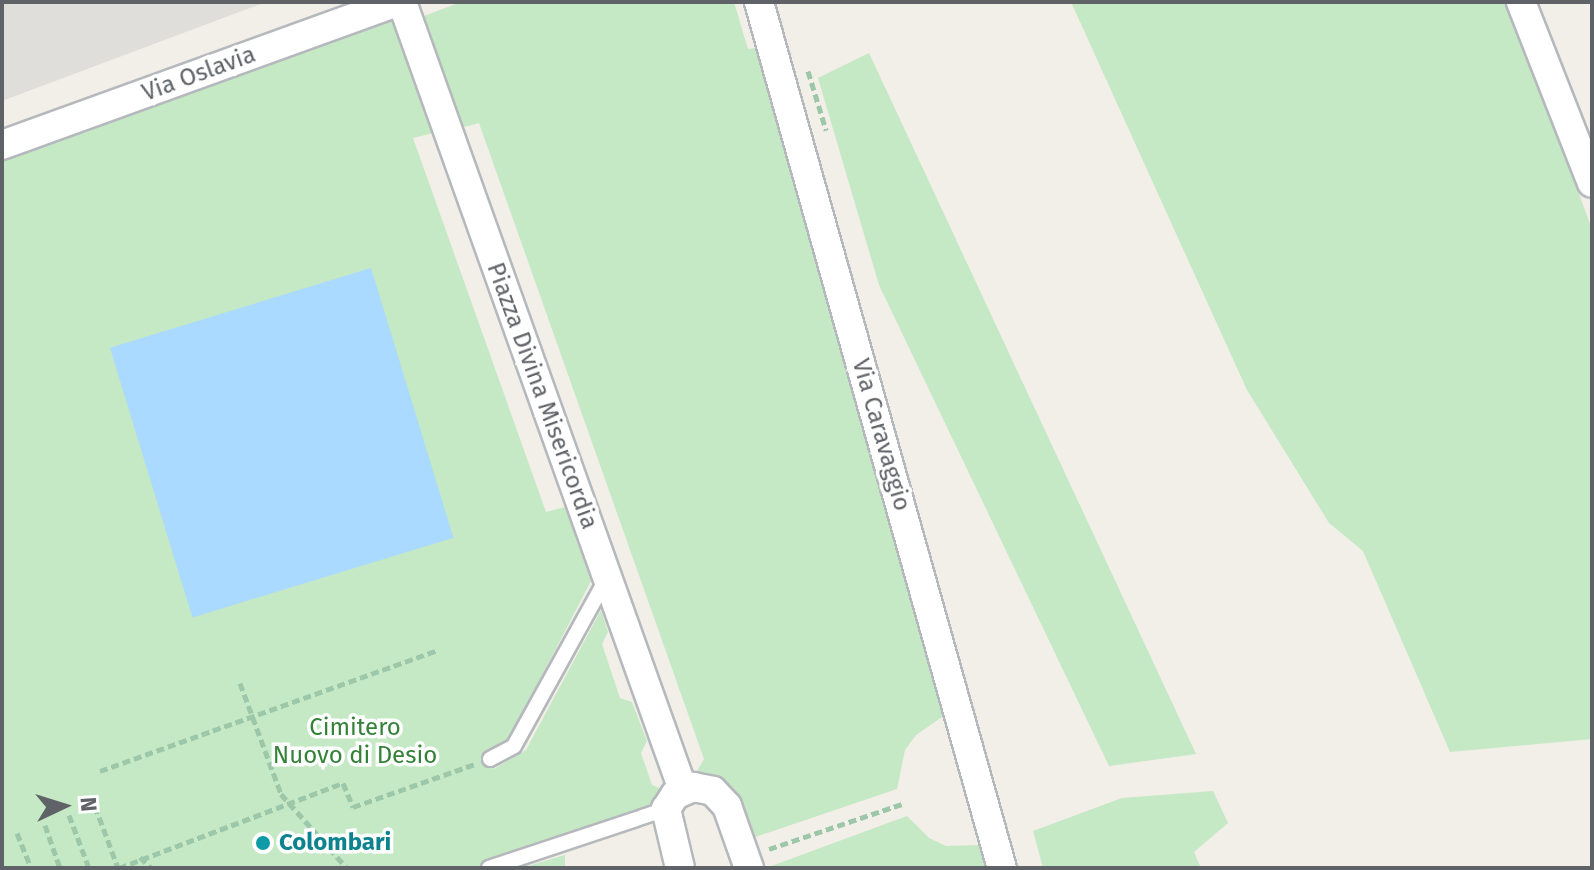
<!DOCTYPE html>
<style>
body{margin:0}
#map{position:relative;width:1594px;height:870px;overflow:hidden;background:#f1efe8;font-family:"Fira Sans",sans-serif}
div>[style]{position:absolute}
.industrial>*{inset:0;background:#e0deda}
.green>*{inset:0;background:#c5e8c5}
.water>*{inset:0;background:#aadaff;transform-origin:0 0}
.path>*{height:5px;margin-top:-2.5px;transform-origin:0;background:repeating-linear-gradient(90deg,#9cc7a9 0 8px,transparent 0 12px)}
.roads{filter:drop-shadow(2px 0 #b5b8bc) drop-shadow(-2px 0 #b5b8bc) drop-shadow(0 2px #b5b8bc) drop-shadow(0 -2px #b5b8bc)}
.lane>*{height:14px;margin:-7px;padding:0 7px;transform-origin:7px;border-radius:7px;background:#fff}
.street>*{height:28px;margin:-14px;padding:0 14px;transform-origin:14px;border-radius:14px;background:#fff}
.dots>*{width:22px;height:22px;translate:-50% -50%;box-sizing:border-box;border:4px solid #fff;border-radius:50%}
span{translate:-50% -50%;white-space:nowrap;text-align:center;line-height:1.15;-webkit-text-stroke:7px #fff;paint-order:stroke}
.street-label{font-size:24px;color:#5f6368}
.park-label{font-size:24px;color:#348238}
.culture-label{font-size:24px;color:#0d838f;font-weight:700}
.left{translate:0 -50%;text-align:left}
.frame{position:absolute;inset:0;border:4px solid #5f6368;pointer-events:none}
.north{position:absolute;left:24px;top:766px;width:80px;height:80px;-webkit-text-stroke:6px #fff;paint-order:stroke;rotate:86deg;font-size:22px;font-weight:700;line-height:32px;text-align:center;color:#5f6368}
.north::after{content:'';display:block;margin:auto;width:28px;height:36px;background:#5f6368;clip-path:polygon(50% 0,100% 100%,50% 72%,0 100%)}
</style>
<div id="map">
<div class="industrial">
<i style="clip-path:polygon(2px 2px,266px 2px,2px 101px)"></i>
</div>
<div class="green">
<i style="clip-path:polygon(461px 2px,734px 2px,748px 49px,758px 48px,945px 715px,916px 735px,905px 750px,897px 789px,755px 837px,735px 794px,692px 780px,704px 759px,479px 123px,457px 129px,419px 18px)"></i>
<i style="clip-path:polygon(1071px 2px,1507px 2px,1592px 229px,1592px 739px,1450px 752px,1363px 551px,1329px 523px,1247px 390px)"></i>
<i style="clip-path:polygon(393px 20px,433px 133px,413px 138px,546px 512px,565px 507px,591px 581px,507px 743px,487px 750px,490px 759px,494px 769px,526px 750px,601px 610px,608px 632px,602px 644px,620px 698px,632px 702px,647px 741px,641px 753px,652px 785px,664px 790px,665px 801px,523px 850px,528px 866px,565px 855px,565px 868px,2px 868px,2px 160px)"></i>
<i style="clip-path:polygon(869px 53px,1196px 754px,1109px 766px,879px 285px,818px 78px)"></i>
<i style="clip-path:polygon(1213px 791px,1228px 823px,1194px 852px,1201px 868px,1043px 868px,1033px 831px,1122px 798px)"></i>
<i style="clip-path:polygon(907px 816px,929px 838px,946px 846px,980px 845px,987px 868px,766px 868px)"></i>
</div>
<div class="water">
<i style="left:371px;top:268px;width:282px;height:273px;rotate:73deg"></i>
</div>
<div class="path">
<i style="left:808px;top:71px;width:62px;rotate:73deg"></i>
<i style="left:240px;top:683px;width:118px;rotate:69.7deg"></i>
<i style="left:281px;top:794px;width:99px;rotate:48.3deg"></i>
<i style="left:100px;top:771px;width:359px;rotate:-19.7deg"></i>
<i style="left:95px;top:806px;width:66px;rotate:69.6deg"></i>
<i style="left:69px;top:815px;width:57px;rotate:69.3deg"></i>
<i style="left:45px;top:825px;width:46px;rotate:70.8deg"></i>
<i style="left:17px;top:833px;width:38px;rotate:68deg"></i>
<i style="left:769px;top:849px;width:140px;rotate:-18.7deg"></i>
<i style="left:140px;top:857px;width:16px;rotate:45deg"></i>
<i style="left:119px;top:868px;width:240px;rotate:-20.8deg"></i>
<i style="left:343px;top:783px;width:26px;rotate:67deg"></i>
<i style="left:353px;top:807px;width:129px;rotate:-19.4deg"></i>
</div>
<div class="roads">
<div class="lane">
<i style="left:490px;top:759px;width:27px;rotate:-28deg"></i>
<i style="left:514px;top:746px;width:191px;rotate:-61.1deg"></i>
<i style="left:489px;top:868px;width:187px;rotate:-18.4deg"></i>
</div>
<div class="street">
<i style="left:402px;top:2px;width:837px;rotate:70.37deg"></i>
<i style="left:759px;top:2px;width:899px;rotate:74.33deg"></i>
<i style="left:1521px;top:2px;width:194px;rotate:68.6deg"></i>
<i style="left:2px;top:145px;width:420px;rotate:-19.9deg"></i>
<i style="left:680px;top:868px;width:61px;rotate:-103.3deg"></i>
<i style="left:666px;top:809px;width:17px;rotate:-57deg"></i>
<i style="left:675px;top:795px;width:20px;rotate:-24deg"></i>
<i style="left:693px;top:787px;width:20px;rotate:11deg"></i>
<i style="left:713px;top:791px;width:21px;rotate:47deg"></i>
<i style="left:727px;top:806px;width:66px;rotate:70.5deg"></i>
</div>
</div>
<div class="dots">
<i style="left:263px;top:843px;background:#0f9aa8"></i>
</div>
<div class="street-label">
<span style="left:199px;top:74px;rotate:-20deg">Via Oslavia</span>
<span style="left:542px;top:396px;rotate:70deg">Piazza Divina Misericordia</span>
<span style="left:881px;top:435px;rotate:74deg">Via Caravaggio</span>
</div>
<div class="park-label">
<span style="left:355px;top:742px">Cimitero<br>Nuovo di Desio</span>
</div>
<div class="culture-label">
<span class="left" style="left:279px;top:843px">Colombari</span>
</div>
<div class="frame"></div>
<div class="north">N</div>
</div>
